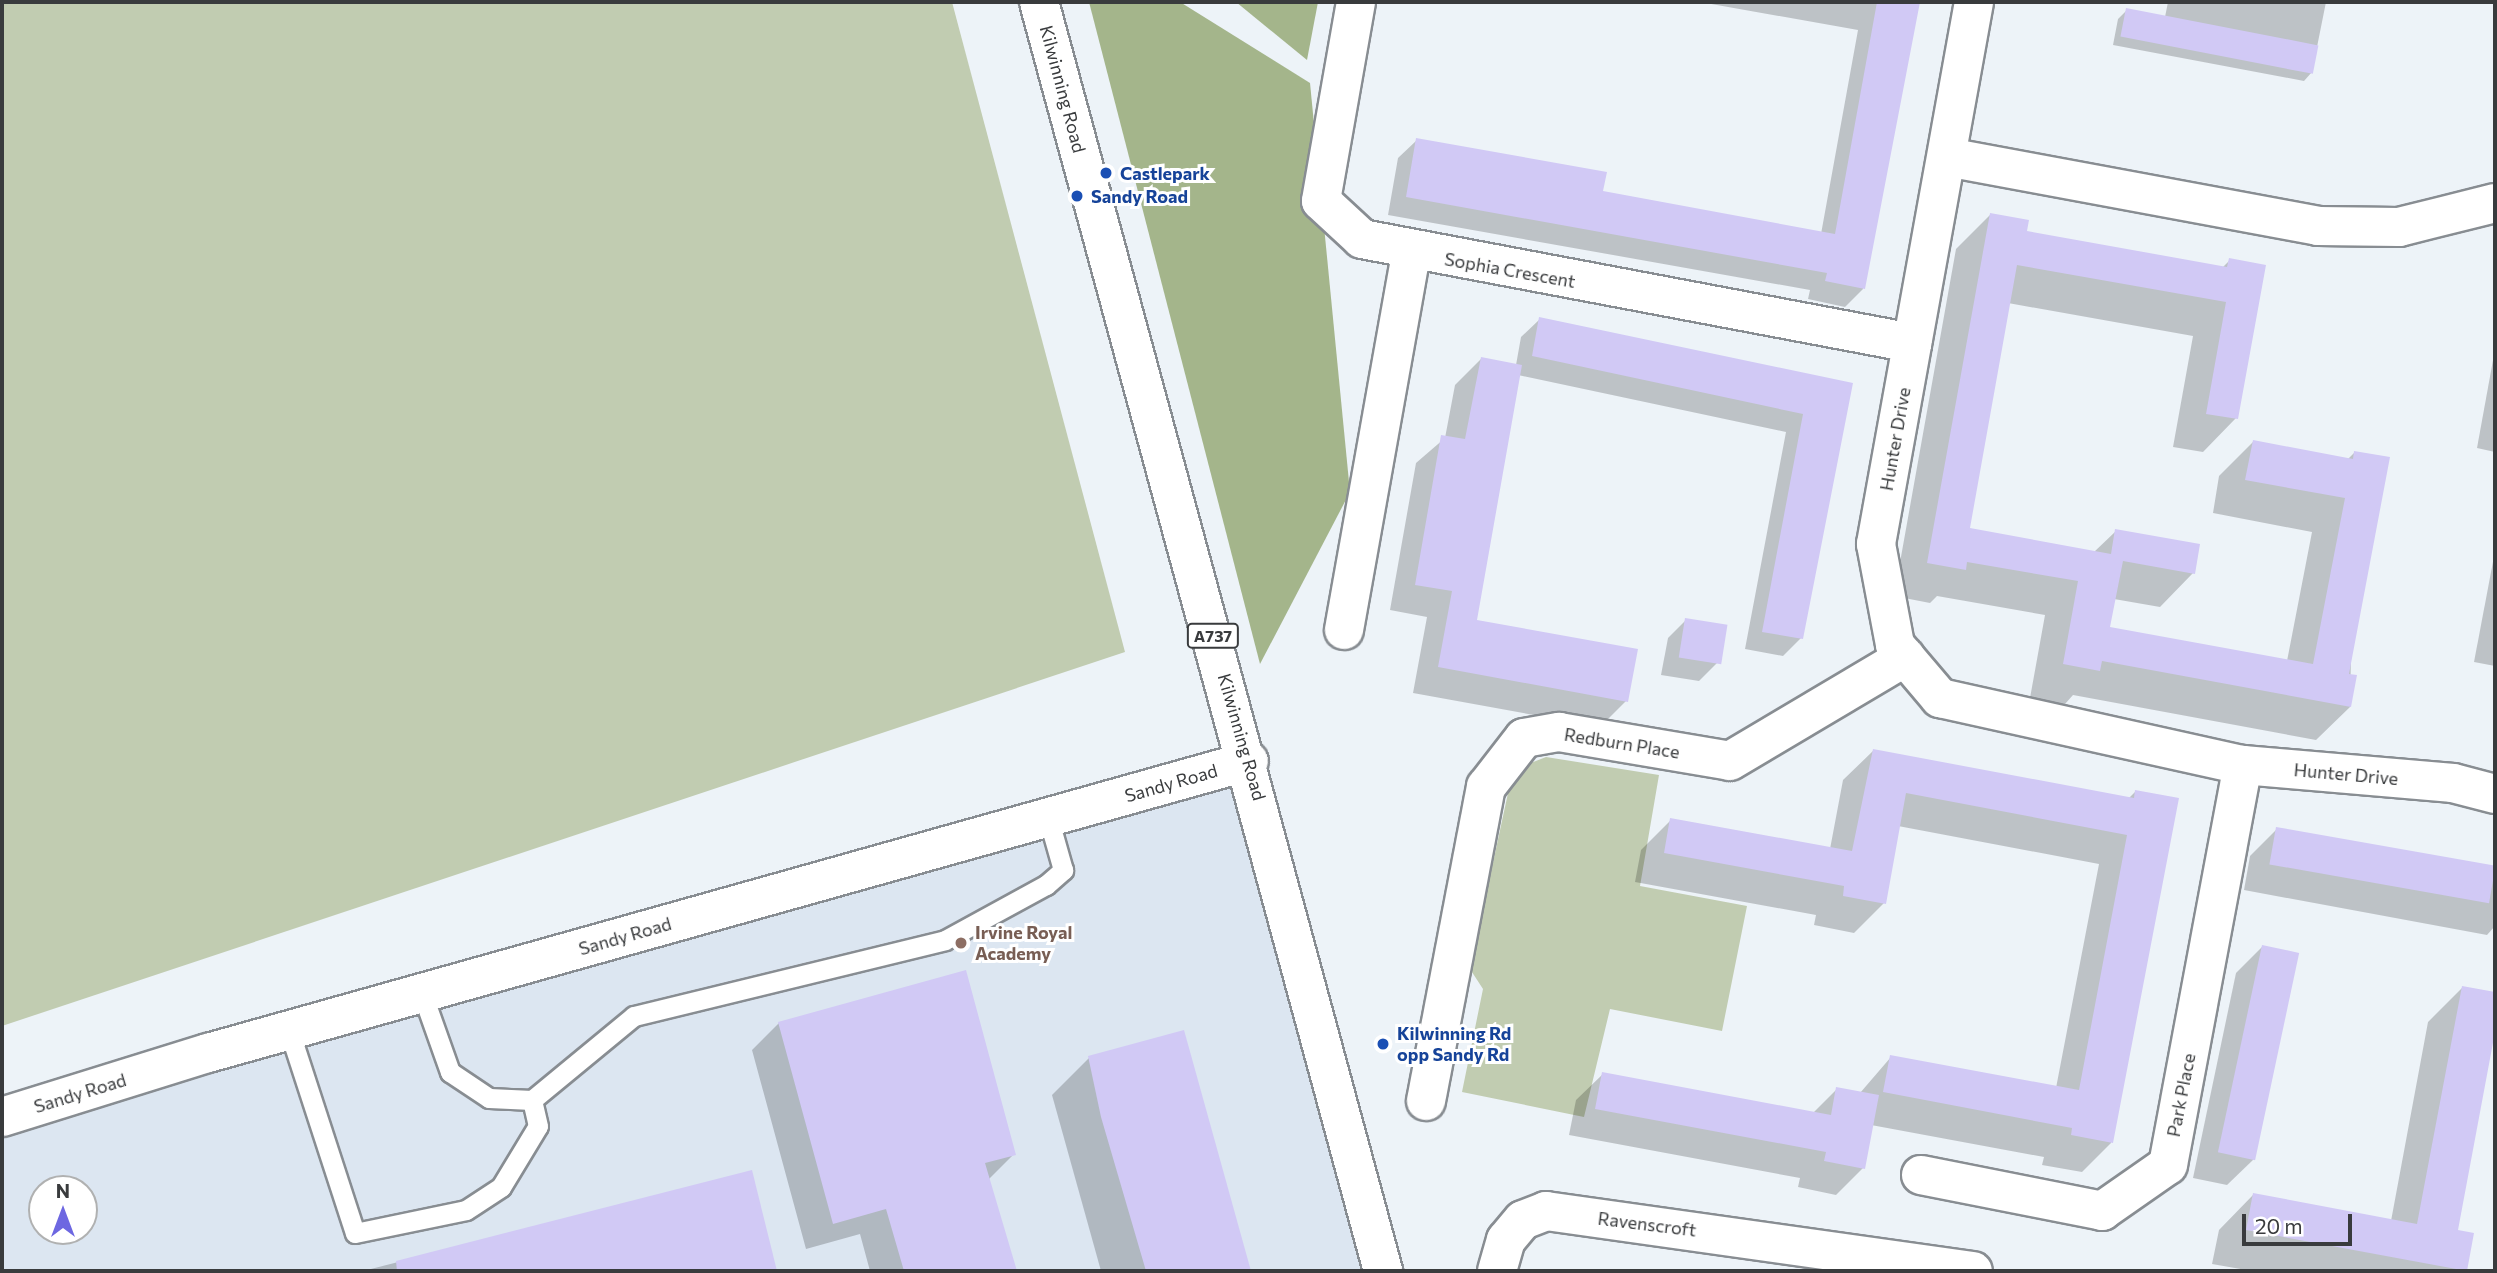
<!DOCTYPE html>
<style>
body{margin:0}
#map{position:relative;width:2497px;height:1273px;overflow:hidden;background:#edf3f8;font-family:Commissioner,sans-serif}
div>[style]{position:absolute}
.built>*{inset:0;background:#dce6f1}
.green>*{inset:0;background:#c1ccb1}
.forest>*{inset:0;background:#a4b58b}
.shadow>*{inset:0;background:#0003}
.building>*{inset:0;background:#d1c9f5;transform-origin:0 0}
.roads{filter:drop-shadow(2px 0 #888d92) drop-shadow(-2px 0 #888d92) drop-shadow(0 2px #888d92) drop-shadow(0 -2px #888d92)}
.service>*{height:19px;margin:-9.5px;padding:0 9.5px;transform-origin:9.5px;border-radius:9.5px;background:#fff}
.minor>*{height:38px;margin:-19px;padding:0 19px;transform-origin:19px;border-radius:19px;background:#fff}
.secondary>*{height:38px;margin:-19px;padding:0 19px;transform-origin:19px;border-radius:19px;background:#fff}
.primary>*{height:38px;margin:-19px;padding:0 19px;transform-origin:19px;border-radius:19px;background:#fff}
.dots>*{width:19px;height:19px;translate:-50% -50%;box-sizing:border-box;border:4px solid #fff;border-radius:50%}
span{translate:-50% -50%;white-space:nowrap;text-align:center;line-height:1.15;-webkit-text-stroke:6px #fff;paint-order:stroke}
.shield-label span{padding:2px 5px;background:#fff;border:2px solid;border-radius:5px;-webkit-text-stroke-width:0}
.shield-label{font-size:16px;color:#393b3d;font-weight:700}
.street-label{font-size:18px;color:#393b3d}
.transit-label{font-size:18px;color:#164399;font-weight:700}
.left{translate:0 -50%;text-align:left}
.education-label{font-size:18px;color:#785e54;font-weight:700}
.frame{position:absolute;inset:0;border:4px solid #393b3d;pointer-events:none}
.north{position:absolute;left:28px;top:1175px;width:70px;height:70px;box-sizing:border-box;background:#fff;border:2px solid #b0b1b1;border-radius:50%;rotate:0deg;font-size:19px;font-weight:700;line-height:28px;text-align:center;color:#393b3d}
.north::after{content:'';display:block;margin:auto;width:24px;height:32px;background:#6d67e1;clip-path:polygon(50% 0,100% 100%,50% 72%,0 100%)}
.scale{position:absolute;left:2242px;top:1214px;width:110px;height:32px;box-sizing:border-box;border:4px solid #393b3d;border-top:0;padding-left:9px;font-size:21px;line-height:24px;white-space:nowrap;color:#393b3d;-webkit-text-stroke:5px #fff;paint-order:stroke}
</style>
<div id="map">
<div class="built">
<i style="clip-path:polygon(evenodd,1249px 761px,1383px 1271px,2px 1271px,2px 1126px,1249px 761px,42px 1189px,84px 1189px,84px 1231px,42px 1231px,42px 1189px)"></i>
</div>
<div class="green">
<i style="clip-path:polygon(2px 2px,952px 2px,1125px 652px,2px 1026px)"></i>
<i style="clip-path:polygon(1546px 757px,1659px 775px,1640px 886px,1747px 906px,1722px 1031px,1610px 1009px,1584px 1117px,1462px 1092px,1483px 989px,1470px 969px,1513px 770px)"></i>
</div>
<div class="forest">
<i style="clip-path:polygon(1089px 2px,1180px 2px,1310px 83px,1350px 492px,1260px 664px)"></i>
<i style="clip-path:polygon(1236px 2px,1318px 2px,1307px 60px)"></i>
</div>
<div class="shadow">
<i style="clip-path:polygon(1700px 2px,1918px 2px,1863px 289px,1845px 307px,1808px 299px,1810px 290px,1388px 215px,1398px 158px,1417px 140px,1601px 192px,1821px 234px,1858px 30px)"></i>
<i style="clip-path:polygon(2168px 2px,2326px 2px,2312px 72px,2304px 81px,2113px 45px,2118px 19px,2127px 10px,2165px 17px)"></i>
<i style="clip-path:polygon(1990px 215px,2025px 233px,2222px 268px,2230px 260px,2236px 418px,2203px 452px,2173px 447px,2193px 336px,2008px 303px,1968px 529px,2094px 552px,2116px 531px,2193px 573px,2160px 607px,2114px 599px,2108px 628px,2287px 661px,2312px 532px,2213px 513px,2219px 476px,2253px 442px,2347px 460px,2355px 452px,2350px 707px,2316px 740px,2073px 695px,2065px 704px,2030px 698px,2045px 615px,1937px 596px,1930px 603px,1894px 596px,1956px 249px)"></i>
<i style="clip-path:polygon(1540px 319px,1851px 385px,1801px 638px,1783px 656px,1745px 649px,1786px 432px,1518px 375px,1475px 622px,1626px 701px,1600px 727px,1413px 693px,1427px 617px,1390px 610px,1416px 463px,1445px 438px,1455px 385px,1481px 359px,1516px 365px,1521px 337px)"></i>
<i style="clip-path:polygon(2495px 349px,2495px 452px,2477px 448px)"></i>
<i style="clip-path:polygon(2495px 551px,2495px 666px,2474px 662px)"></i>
<i style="clip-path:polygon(1686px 620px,1717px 663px,1699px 681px,1661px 675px,1668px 638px)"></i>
<i style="clip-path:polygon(1873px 751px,2128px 799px,2136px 791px,2111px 1143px,2082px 1172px,2042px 1165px,2044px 1157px,1871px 1125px,1863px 1168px,1836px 1195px,1798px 1187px,1800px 1178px,1569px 1135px,1576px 1100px,1603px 1074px,1813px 1113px,1837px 1089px,1860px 1093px,1891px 1057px,2056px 1088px,2099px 864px,1898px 826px,1884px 903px,1854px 933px,1814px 925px,1816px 915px,1635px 882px,1641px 850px,1671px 820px,1830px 849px,1843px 780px)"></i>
<i style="clip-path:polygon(2277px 829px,2495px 869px,2495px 926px,2487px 935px,2244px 890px,2250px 856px)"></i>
<i style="clip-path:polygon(2263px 946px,2254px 1159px,2227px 1185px,2193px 1178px,2236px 973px)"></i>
<i style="clip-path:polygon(2462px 988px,2495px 994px,2456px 1231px,2465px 1270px,2252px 1271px,2212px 1264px,2219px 1230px,2253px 1195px,2391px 1221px,2428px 1022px)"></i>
<i style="clip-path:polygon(779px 1023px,1014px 1154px,988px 1180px,1015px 1271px,870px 1271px,860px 1234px,806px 1249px,752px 1050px)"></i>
<i style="clip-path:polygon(1183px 1033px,1249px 1271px,1101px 1271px,1052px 1095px,1089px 1058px)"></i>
<i style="clip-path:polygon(751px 1172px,776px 1271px,363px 1271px)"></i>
</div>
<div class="building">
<i style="clip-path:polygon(1877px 2px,1920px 2px,1865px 289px,1825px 281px,1827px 273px,1406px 197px,1416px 138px,1607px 172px,1603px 191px,1835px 234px)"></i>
<i style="left:2126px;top:8px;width:196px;height:29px;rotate:11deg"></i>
<i style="clip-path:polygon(1990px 213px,2029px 220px,2027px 231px,2227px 267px,2229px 258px,2266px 265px,2238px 419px,2206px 414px,2226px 302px,2017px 265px,1970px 528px,2111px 554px,2115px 529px,2200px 544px,2195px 574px,2123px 561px,2110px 627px,2313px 664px,2345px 498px,2245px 480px,2253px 440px,2353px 459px,2354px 451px,2390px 457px,2349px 674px,2357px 675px,2351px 707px,2102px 661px,2100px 671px,2063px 664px,2078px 581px,1967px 562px,1966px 570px,1927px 563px)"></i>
<i style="clip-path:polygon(1539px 317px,1853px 383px,1803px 639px,1762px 632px,1803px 414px,1532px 356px)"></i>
<i style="clip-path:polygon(1481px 357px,1522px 365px,1477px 620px,1638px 649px,1628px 702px,1438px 667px,1452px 591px,1415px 585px,1441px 435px,1465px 439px)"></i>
<i style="left:1685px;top:618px;width:43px;height:40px;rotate:9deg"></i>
<i style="clip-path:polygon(1873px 749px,2134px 798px,2135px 790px,2179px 798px,2113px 1143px,2071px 1135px,2072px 1128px,1883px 1092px,1890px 1055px,2079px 1090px,2127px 835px,1906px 793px,1886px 904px,1843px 896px,1844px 886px,1664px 853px,1670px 818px,1852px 851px)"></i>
<i style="left:2276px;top:827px;width:223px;height:38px;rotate:10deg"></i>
<i style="left:2262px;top:945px;width:38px;height:212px;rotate:12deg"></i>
<i style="clip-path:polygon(966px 970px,1016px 1155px,985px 1163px,1017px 1271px,904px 1271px,886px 1209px,833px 1224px,778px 1022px)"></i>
<i style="clip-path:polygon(2462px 986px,2495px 992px,2495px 1032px,2458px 1230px,2474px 1233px,2467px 1271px,2246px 1230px,2253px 1193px,2417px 1224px)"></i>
<i style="clip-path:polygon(1184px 1030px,1251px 1271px,1146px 1271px,1101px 1117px,1088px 1056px)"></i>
<i style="clip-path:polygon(1602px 1072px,1831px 1115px,1836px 1087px,1879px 1095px,1865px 1169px,1824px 1161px,1826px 1152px,1595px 1109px)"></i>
<i style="clip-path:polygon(752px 1170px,777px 1271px,397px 1271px,396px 1261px)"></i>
</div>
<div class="roads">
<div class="service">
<i style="left:422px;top:993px;width:84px;rotate:70.5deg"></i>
<i style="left:450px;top:1072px;width:47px;rotate:33.7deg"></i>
<i style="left:489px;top:1098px;width:43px;rotate:2.7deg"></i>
<i style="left:532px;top:1100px;width:132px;rotate:-39.5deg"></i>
<i style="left:634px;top:1016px;width:320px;rotate:-13.7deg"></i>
<i style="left:945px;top:940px;width:115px;rotate:-28.6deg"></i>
<i style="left:1046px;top:885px;width:23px;rotate:-41deg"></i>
<i style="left:1063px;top:870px;width:55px;rotate:-105.8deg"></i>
<i style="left:289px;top:1030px;width:213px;rotate:72deg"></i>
<i style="left:355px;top:1233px;width:113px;rotate:-11.7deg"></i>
<i style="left:466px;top:1210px;width:42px;rotate:-33.3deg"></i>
<i style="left:501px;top:1187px;width:71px;rotate:-58.8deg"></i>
<i style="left:538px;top:1126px;width:27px;rotate:-103deg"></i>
</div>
<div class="minor">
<i style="left:1356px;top:2px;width:202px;rotate:100deg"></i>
<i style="left:1321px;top:201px;width:56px;rotate:42.8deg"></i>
<i style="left:1362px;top:239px;width:560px;rotate:10.71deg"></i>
<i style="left:1974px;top:2px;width:551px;rotate:100.25deg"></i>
<i style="left:1876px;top:544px;width:103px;rotate:79.3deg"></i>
<i style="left:1895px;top:645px;width:70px;rotate:49.7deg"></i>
<i style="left:1940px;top:698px;width:310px;rotate:12.5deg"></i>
<i style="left:2243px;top:765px;width:211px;rotate:4.9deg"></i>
<i style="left:2453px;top:783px;width:43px;rotate:14.7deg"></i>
<i style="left:1947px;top:157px;width:377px;rotate:10.5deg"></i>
<i style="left:2318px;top:226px;width:81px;rotate:0.7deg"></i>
<i style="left:2399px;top:227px;width:99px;rotate:-14deg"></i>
<i style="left:1344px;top:630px;width:384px;rotate:-79.9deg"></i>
<i style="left:1426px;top:1101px;width:320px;rotate:-79.2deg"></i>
<i style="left:1486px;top:787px;width:62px;rotate:-52.2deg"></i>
<i style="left:1524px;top:738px;width:36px;rotate:-10deg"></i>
<i style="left:1559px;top:732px;width:173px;rotate:9.6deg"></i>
<i style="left:1730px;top:761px;width:204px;rotate:-30.7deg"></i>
<i style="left:1921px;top:1175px;width:185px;rotate:11.2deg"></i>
<i style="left:2102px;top:1211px;width:80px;rotate:-34.9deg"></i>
<i style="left:2168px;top:1165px;width:407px;rotate:-79.4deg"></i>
<i style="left:1497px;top:1271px;width:32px;rotate:-74deg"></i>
<i style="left:1506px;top:1240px;width:26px;rotate:-50deg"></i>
<i style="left:1523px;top:1220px;width:25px;rotate:-21deg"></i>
<i style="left:1546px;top:1211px;width:431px;rotate:8deg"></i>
</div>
<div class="secondary">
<i style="left:2px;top:1117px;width:216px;rotate:-17.3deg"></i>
<i style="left:208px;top:1053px;width:1081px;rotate:-15.67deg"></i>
</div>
<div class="primary">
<i style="left:1039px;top:2px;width:1315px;rotate:74.83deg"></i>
</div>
</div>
<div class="dots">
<i style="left:1106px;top:173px;background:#1a4fb4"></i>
<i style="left:1077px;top:196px;background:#1a4fb4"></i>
<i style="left:961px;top:943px;background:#8d6e63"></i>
<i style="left:1383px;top:1044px;background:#1a4fb4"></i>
</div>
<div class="shield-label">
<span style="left:1213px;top:636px">A737</span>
</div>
<div class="street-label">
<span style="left:1063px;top:89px;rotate:75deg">Kilwinning Road</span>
<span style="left:1510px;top:270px;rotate:10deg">Sophia Crescent</span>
<span style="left:1895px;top:439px;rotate:-80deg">Hunter Drive</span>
<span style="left:1242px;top:737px;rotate:74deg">Kilwinning Road</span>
<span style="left:1622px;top:743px;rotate:9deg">Redburn Place</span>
<span style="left:2346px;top:774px;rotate:5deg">Hunter Drive</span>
<span style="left:1171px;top:783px;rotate:-16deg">Sandy Road</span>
<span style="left:625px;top:936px;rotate:-16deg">Sandy Road</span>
<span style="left:80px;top:1093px;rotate:-17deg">Sandy Road</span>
<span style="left:2181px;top:1095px;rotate:-79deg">Park Place</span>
<span style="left:1647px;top:1224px;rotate:7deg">Ravenscroft</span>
</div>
<div class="transit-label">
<span class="left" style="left:1120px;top:173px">Castlepark</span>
<span class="left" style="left:1091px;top:196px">Sandy Road</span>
<span class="left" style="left:1397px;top:1044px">Kilwinning Rd<br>opp Sandy Rd</span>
</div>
<div class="education-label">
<span class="left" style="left:975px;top:943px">Irvine Royal<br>Academy</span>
</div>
<div class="frame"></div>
<div class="north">N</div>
<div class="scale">20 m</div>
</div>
